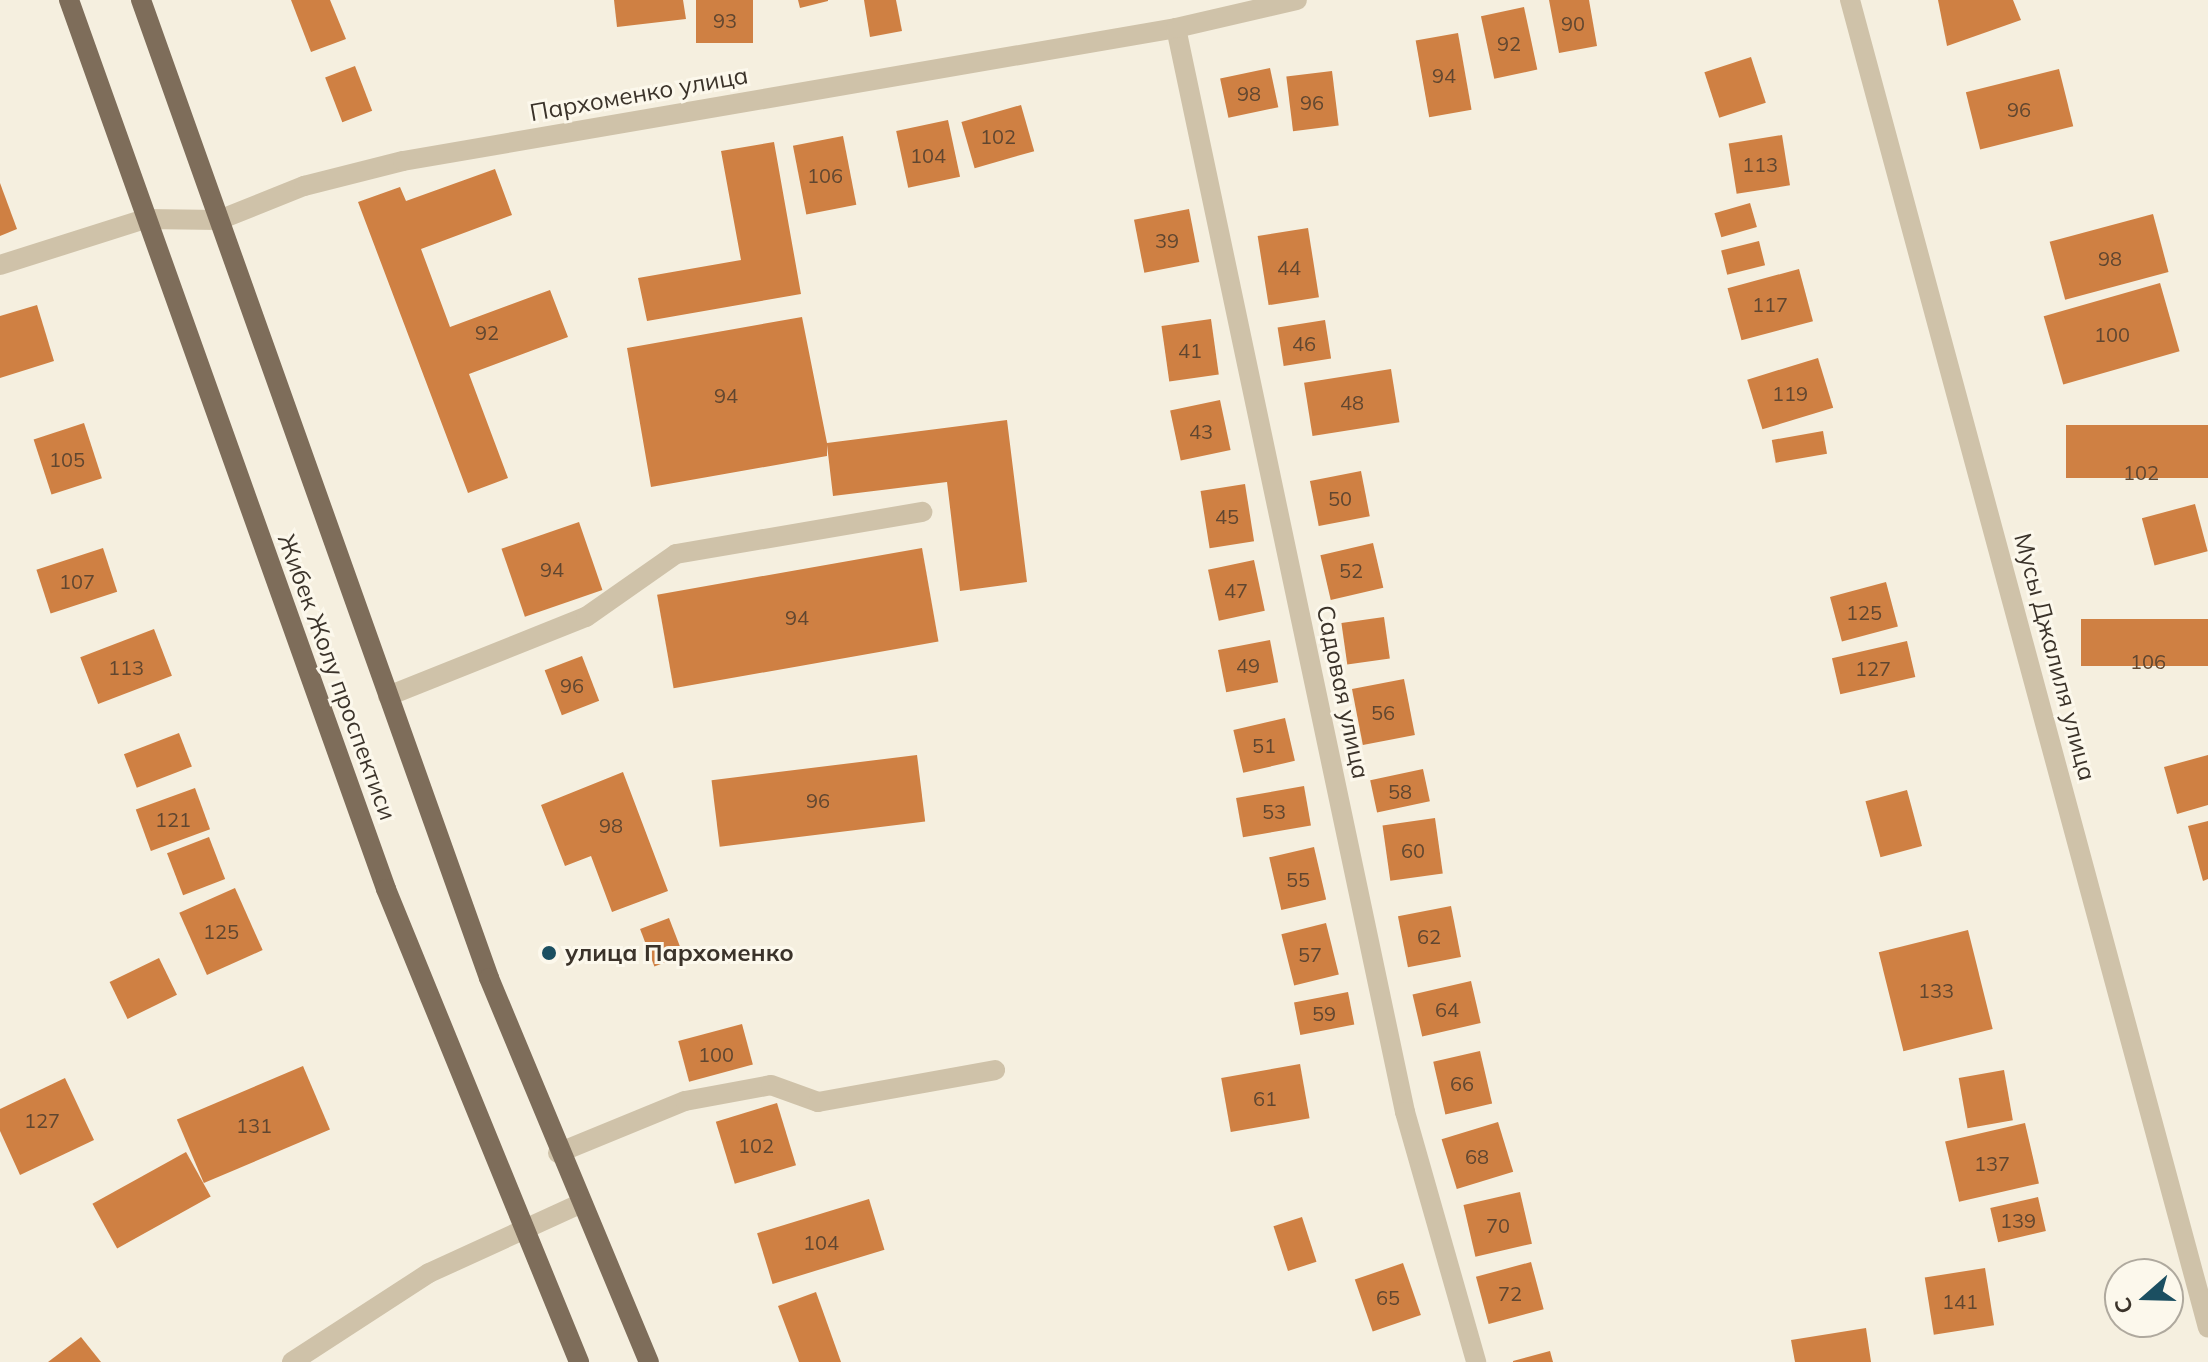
<!DOCTYPE html>
<meta charset="utf-8">
<style>
body{margin:0}
#map{position:relative;width:2208px;height:1362px;overflow:hidden;background:#f5efdf;font-family:Mulish,sans-serif}
div>[style]{position:absolute}
.building>*{inset:0;background:#cf8043;transform-origin:0 0}
.minor>*{height:20px;margin:-10px;padding:0 10px;transform-origin:10px;border-radius:10px;background:#cfc2a9}
.major>*{height:20px;margin:-10px;padding:0 10px;transform-origin:10px;border-radius:10px;background:#7e6d5a}
.dots>*{width:22px;height:22px;translate:-50% -50%;box-sizing:border-box;border:4px solid #fcf8ec;border-radius:50%}
span{translate:-50% -50%;white-space:nowrap;text-align:center;line-height:1.15;-webkit-text-stroke:6px #fcf8ec;paint-order:stroke}
.number-label{font-size:20px;color:#604630}
.number-label span{-webkit-text-stroke-width:0}
.street-label{font-size:24px;color:#3b332a}
.poi-label{font-size:24px;color:#3b332a;font-weight:700}
.left{translate:0 -50%;text-align:left}
.north{position:absolute;left:2104px;top:1258px;width:80px;height:80px;box-sizing:border-box;background:#fcf8ec;border:2px solid #afa99e;border-radius:50%;rotate:250deg;font-size:22px;font-weight:700;line-height:32px;text-align:center;color:#3b332a}
.north::after{content:'';display:block;margin:auto;width:28px;height:36px;background:#1b4f61;clip-path:polygon(50% 0,100% 100%,50% 72%,0 100%)}
</style>
<div id="map">
<div class="building">
<i style="clip-path:polygon(291px 0,330px 0,346px 39px,311px 52px)"></i>
<i style="clip-path:polygon(614px 0,683px 0,686px 19px,617px 27px)"></i>
<i style="left:696px;top:0;width:57px;height:43px"></i>
<i style="clip-path:polygon(798px 0,828px 0,828px 1px,800px 8px)"></i>
<i style="clip-path:polygon(864px 0,896px 0,902px 31px,870px 37px)"></i>
<i style="clip-path:polygon(1549px 0,1589px 0,1597px 46px,1559px 53px)"></i>
<i style="clip-path:polygon(1938px 0,2013px 0,2021px 20px,1947px 46px)"></i>
<i style="left:1524px;top:7px;width:64px;height:44px;rotate:78deg"></i>
<i style="left:1458px;top:33px;width:78px;height:43px;rotate:80deg"></i>
<i style="left:1751px;top:57px;width:48px;height:49px;rotate:72deg"></i>
<i style="left:355px;top:66px;width:48px;height:32px;rotate:69deg"></i>
<i style="left:1270px;top:68px;width:40px;height:51px;rotate:78deg"></i>
<i style="left:2059px;top:69px;width:59px;height:96px;rotate:76deg"></i>
<i style="left:1332px;top:71px;width:55px;height:46px;rotate:83deg"></i>
<i style="left:1021px;top:105px;width:48px;height:62px;rotate:74deg"></i>
<i style="left:948px;top:120px;width:58px;height:53px;rotate:78deg"></i>
<i style="left:1782px;top:135px;width:51px;height:54px;rotate:81deg"></i>
<i style="left:843px;top:136px;width:70px;height:51px;rotate:79deg"></i>
<i style="clip-path:polygon(774px 142px,801px 294px,647px 321px,638px 278px,741px 260px,721px 151px)"></i>
<i style="clip-path:polygon(495px 169px,512px 215px,421px 249px,450px 327px,550px 290px,568px 337px,469px 374px,508px 478px,468px 493px,358px 202px,400px 187px,406px 201px)"></i>
<i style="clip-path:polygon(0 183px,17px 229px,0 236px)"></i>
<i style="left:1750px;top:203px;width:25px;height:37px;rotate:74deg"></i>
<i style="left:1189px;top:209px;width:54px;height:56px;rotate:79deg"></i>
<i style="left:2153px;top:214px;width:60px;height:107px;rotate:75deg"></i>
<i style="left:1308px;top:228px;width:70px;height:51px;rotate:81deg"></i>
<i style="left:1759px;top:241px;width:25px;height:39px;rotate:76deg"></i>
<i style="left:1799px;top:269px;width:54px;height:74px;rotate:75deg"></i>
<i style="left:2160px;top:283px;width:71px;height:121px;rotate:74deg"></i>
<i style="clip-path:polygon(37px 305px,54px 361px,0 378px,0 316px)"></i>
<i style="clip-path:polygon(802px 317px,827px 443px,1007px 420px,1027px 582px,960px 591px,947px 482px,833px 496px,827px 445px,827px 456px,651px 487px,627px 348px)"></i>
<i style="left:1211px;top:319px;width:56px;height:50px;rotate:82deg"></i>
<i style="left:1325px;top:320px;width:39px;height:48px;rotate:81deg"></i>
<i style="left:1818px;top:358px;width:52px;height:74px;rotate:73deg"></i>
<i style="left:1391px;top:369px;width:54px;height:88px;rotate:81deg"></i>
<i style="left:1220px;top:400px;width:51px;height:51px;rotate:78deg"></i>
<i style="left:84px;top:423px;width:58px;height:53px;rotate:72deg"></i>
<i style="left:2208px;top:425px;width:53px;height:142px;rotate:90deg"></i>
<i style="left:1823px;top:431px;width:23px;height:52px;rotate:80deg"></i>
<i style="left:1361px;top:471px;width:46px;height:52px;rotate:79deg"></i>
<i style="left:1245px;top:484px;width:58px;height:45px;rotate:81deg"></i>
<i style="left:2195px;top:504px;width:49px;height:55px;rotate:75deg"></i>
<i style="left:579px;top:522px;width:72px;height:82px;rotate:71deg"></i>
<i style="left:1373px;top:543px;width:46px;height:54px;rotate:77deg"></i>
<i style="left:103px;top:548px;width:46px;height:70px;rotate:72deg"></i>
<i style="left:922px;top:548px;width:95px;height:269px;rotate:80deg"></i>
<i style="left:1254px;top:560px;width:52px;height:47px;rotate:78deg"></i>
<i style="left:1886px;top:582px;width:46px;height:58px;rotate:75deg"></i>
<i style="left:1384px;top:617px;width:42px;height:43px;rotate:82deg"></i>
<i style="left:2208px;top:619px;width:47px;height:127px;rotate:90deg"></i>
<i style="left:154px;top:629px;width:50px;height:79px;rotate:69deg"></i>
<i style="left:1270px;top:640px;width:43px;height:53px;rotate:79deg"></i>
<i style="left:1907px;top:641px;width:37px;height:77px;rotate:77deg"></i>
<i style="left:582px;top:656px;width:48px;height:40px;rotate:69deg"></i>
<i style="left:1404px;top:679px;width:57px;height:53px;rotate:79deg"></i>
<i style="left:1285px;top:718px;width:44px;height:53px;rotate:77deg"></i>
<i style="left:179px;top:733px;width:36px;height:59px;rotate:69deg"></i>
<i style="left:917px;top:755px;width:67px;height:207px;rotate:83deg"></i>
<i style="clip-path:polygon(2208px 755px,2208px 805px,2177px 814px,2164px 767px)"></i>
<i style="left:1423px;top:769px;width:33px;height:54px;rotate:78deg"></i>
<i style="clip-path:polygon(623px 772px,668px 891px,612px 912px,591px 856px,565px 866px,541px 805px)"></i>
<i style="left:1304px;top:786px;width:40px;height:69px;rotate:80deg"></i>
<i style="left:195px;top:788px;width:44px;height:63px;rotate:70deg"></i>
<i style="left:1907px;top:790px;width:58px;height:43px;rotate:75deg"></i>
<i style="left:1435px;top:818px;width:56px;height:53px;rotate:82deg"></i>
<i style="clip-path:polygon(2208px 821px,2208px 879px,2203px 881px,2188px 826px)"></i>
<i style="left:209px;top:837px;width:45px;height:45px;rotate:69deg"></i>
<i style="left:1314px;top:847px;width:54px;height:46px;rotate:77deg"></i>
<i style="left:235px;top:888px;width:68px;height:61px;rotate:66deg"></i>
<i style="left:1451px;top:906px;width:52px;height:54px;rotate:79deg"></i>
<i style="left:669px;top:918px;width:40px;height:31px;rotate:69deg"></i>
<i style="left:1326px;top:923px;width:53px;height:46px;rotate:76deg"></i>
<i style="left:1968px;top:930px;width:102px;height:92px;rotate:76deg"></i>
<i style="left:159px;top:958px;width:41px;height:55px;rotate:64deg"></i>
<i style="left:1471px;top:981px;width:43px;height:60px;rotate:77deg"></i>
<i style="left:1348px;top:992px;width:33px;height:55px;rotate:79deg"></i>
<i style="left:742px;top:1024px;width:42px;height:66px;rotate:75deg"></i>
<i style="left:1480px;top:1051px;width:54px;height:48px;rotate:77deg"></i>
<i style="left:1300px;top:1064px;width:55px;height:80px;rotate:80deg"></i>
<i style="left:303px;top:1066px;width:69px;height:137px;rotate:67deg"></i>
<i style="left:2004px;top:1070px;width:51px;height:46px;rotate:80deg"></i>
<i style="clip-path:polygon(65px 1078px,94px 1140px,20px 1175px,0 1131px,0 1109px)"></i>
<i style="left:777px;top:1103px;width:65px;height:64px;rotate:73deg"></i>
<i style="left:1498px;top:1122px;width:52px;height:59px;rotate:73deg"></i>
<i style="left:2025px;top:1123px;width:62px;height:82px;rotate:77deg"></i>
<i style="left:186px;top:1152px;width:51px;height:107px;rotate:61deg"></i>
<i style="left:1520px;top:1192px;width:53px;height:58px;rotate:77deg"></i>
<i style="left:2038px;top:1197px;width:35px;height:49px;rotate:77deg"></i>
<i style="left:869px;top:1199px;width:53px;height:117px;rotate:73deg"></i>
<i style="left:1302px;top:1217px;width:47px;height:30px;rotate:72deg"></i>
<i style="left:1531px;top:1262px;width:49px;height:57px;rotate:75deg"></i>
<i style="left:1403px;top:1263px;width:55px;height:51px;rotate:71deg"></i>
<i style="left:1985px;top:1268px;width:58px;height:61px;rotate:81deg"></i>
<i style="clip-path:polygon(816px 1292px,841px 1362px,799px 1362px,778px 1306px)"></i>
<i style="clip-path:polygon(1866px 1328px,1871px 1362px,1795px 1362px,1791px 1340px)"></i>
<i style="clip-path:polygon(81px 1337px,101px 1362px,48px 1362px)"></i>
<i style="clip-path:polygon(1550px 1351px,1553px 1362px,1513px 1362px,1513px 1361px)"></i>
</div>
<div class="minor">
<i style="left:1850px;top:0;width:1375px;rotate:74.91deg"></i>
<i style="left:1176px;top:28px;width:1108px;rotate:78.07deg"></i>
<i style="left:1405px;top:1112px;width:260px;rotate:74.1deg"></i>
<i style="left:0;top:265px;width:152px;rotate:-17.6deg"></i>
<i style="left:145px;top:219px;width:74px;rotate:0.8deg"></i>
<i style="left:219px;top:220px;width:92px;rotate:-21.8deg"></i>
<i style="left:304px;top:186px;width:102px;rotate:-14.2deg"></i>
<i style="left:403px;top:161px;width:784px;rotate:-9.76deg"></i>
<i style="left:1176px;top:28px;width:124px;rotate:-13deg"></i>
<i style="left:388px;top:696px;width:213px;rotate:-21.8deg"></i>
<i style="left:586px;top:617px;width:110px;rotate:-35deg"></i>
<i style="left:676px;top:554px;width:250px;rotate:-9.7deg"></i>
<i style="left:558px;top:1153px;width:137px;rotate:-22.3deg"></i>
<i style="left:685px;top:1101px;width:87px;rotate:-10.5deg"></i>
<i style="left:771px;top:1085px;width:50px;rotate:19.9deg"></i>
<i style="left:818px;top:1102px;width:180px;rotate:-10.2deg"></i>
<i style="left:292px;top:1362px;width:163px;rotate:-33deg"></i>
<i style="left:429px;top:1273px;width:166px;rotate:-24.6deg"></i>
</div>
<div class="major">
<i style="left:69px;top:0;width:944px;rotate:70.37deg"></i>
<i style="left:386px;top:889px;width:511px;rotate:67.8deg"></i>
<i style="left:141px;top:0;width:1038px;rotate:70.41deg"></i>
<i style="left:489px;top:978px;width:416px;rotate:67.4deg"></i>
</div>
<div class="dots">
<i style="left:549px;top:953px;background:#1b4f61"></i>
</div>
<div class="number-label">
<span style="left:725px;top:20px">93</span>
<span style="left:1573px;top:23px">90</span>
<span style="left:1509px;top:43px">92</span>
<span style="left:1444px;top:75px">94</span>
<span style="left:1249px;top:93px">98</span>
<span style="left:1312px;top:102px">96</span>
<span style="left:2019px;top:109px">96</span>
<span style="left:998px;top:136px">102</span>
<span style="left:928px;top:155px">104</span>
<span style="left:1760px;top:164px">113</span>
<span style="left:825px;top:175px">106</span>
<span style="left:1167px;top:240px">39</span>
<span style="left:2110px;top:258px">98</span>
<span style="left:1289px;top:267px">44</span>
<span style="left:1770px;top:304px">117</span>
<span style="left:487px;top:332px">92</span>
<span style="left:2112px;top:334px">100</span>
<span style="left:1304px;top:343px">46</span>
<span style="left:1190px;top:350px">41</span>
<span style="left:1790px;top:393px">119</span>
<span style="left:726px;top:395px">94</span>
<span style="left:1352px;top:402px">48</span>
<span style="left:1201px;top:431px">43</span>
<span style="left:67px;top:459px">105</span>
<span style="left:2141px;top:472px">102</span>
<span style="left:1340px;top:498px">50</span>
<span style="left:1227px;top:516px">45</span>
<span style="left:552px;top:569px">94</span>
<span style="left:1351px;top:570px">52</span>
<span style="left:77px;top:581px">107</span>
<span style="left:1236px;top:590px">47</span>
<span style="left:1864px;top:612px">125</span>
<span style="left:797px;top:617px">94</span>
<span style="left:2148px;top:661px">106</span>
<span style="left:1248px;top:665px">49</span>
<span style="left:126px;top:667px">113</span>
<span style="left:1873px;top:668px">127</span>
<span style="left:572px;top:685px">96</span>
<span style="left:1383px;top:712px">56</span>
<span style="left:1264px;top:745px">51</span>
<span style="left:1400px;top:791px">58</span>
<span style="left:818px;top:800px">96</span>
<span style="left:1274px;top:811px">53</span>
<span style="left:173px;top:819px">121</span>
<span style="left:611px;top:825px">98</span>
<span style="left:1413px;top:850px">60</span>
<span style="left:1298px;top:879px">55</span>
<span style="left:221px;top:931px">125</span>
<span style="left:1429px;top:936px">62</span>
<span style="left:1310px;top:954px">57</span>
<span style="left:1936px;top:990px">133</span>
<span style="left:1447px;top:1009px">64</span>
<span style="left:1324px;top:1013px">59</span>
<span style="left:716px;top:1054px">100</span>
<span style="left:1462px;top:1083px">66</span>
<span style="left:1265px;top:1098px">61</span>
<span style="left:42px;top:1120px">127</span>
<span style="left:254px;top:1125px">131</span>
<span style="left:756px;top:1145px">102</span>
<span style="left:1477px;top:1156px">68</span>
<span style="left:1992px;top:1163px">137</span>
<span style="left:2018px;top:1220px">139</span>
<span style="left:1498px;top:1225px">70</span>
<span style="left:821px;top:1242px">104</span>
<span style="left:1510px;top:1293px">72</span>
<span style="left:1388px;top:1297px">65</span>
<span style="left:1960px;top:1301px">141</span>
</div>
<div class="street-label">
<span style="left:639px;top:94px;rotate:-10deg">Пархоменко улица</span>
<span style="left:2055px;top:657px;rotate:75deg">Мусы Джалиля улица</span>
<span style="left:337px;top:677px;rotate:70deg">Жибек Жолу проспектиси</span>
<span style="left:1343px;top:692px;rotate:78deg">Садовая улица</span>
</div>
<div class="poi-label">
<span class="left" style="left:565px;top:953px">улица Пархоменко</span>
</div>
<div class="north">С</div>
</div>
